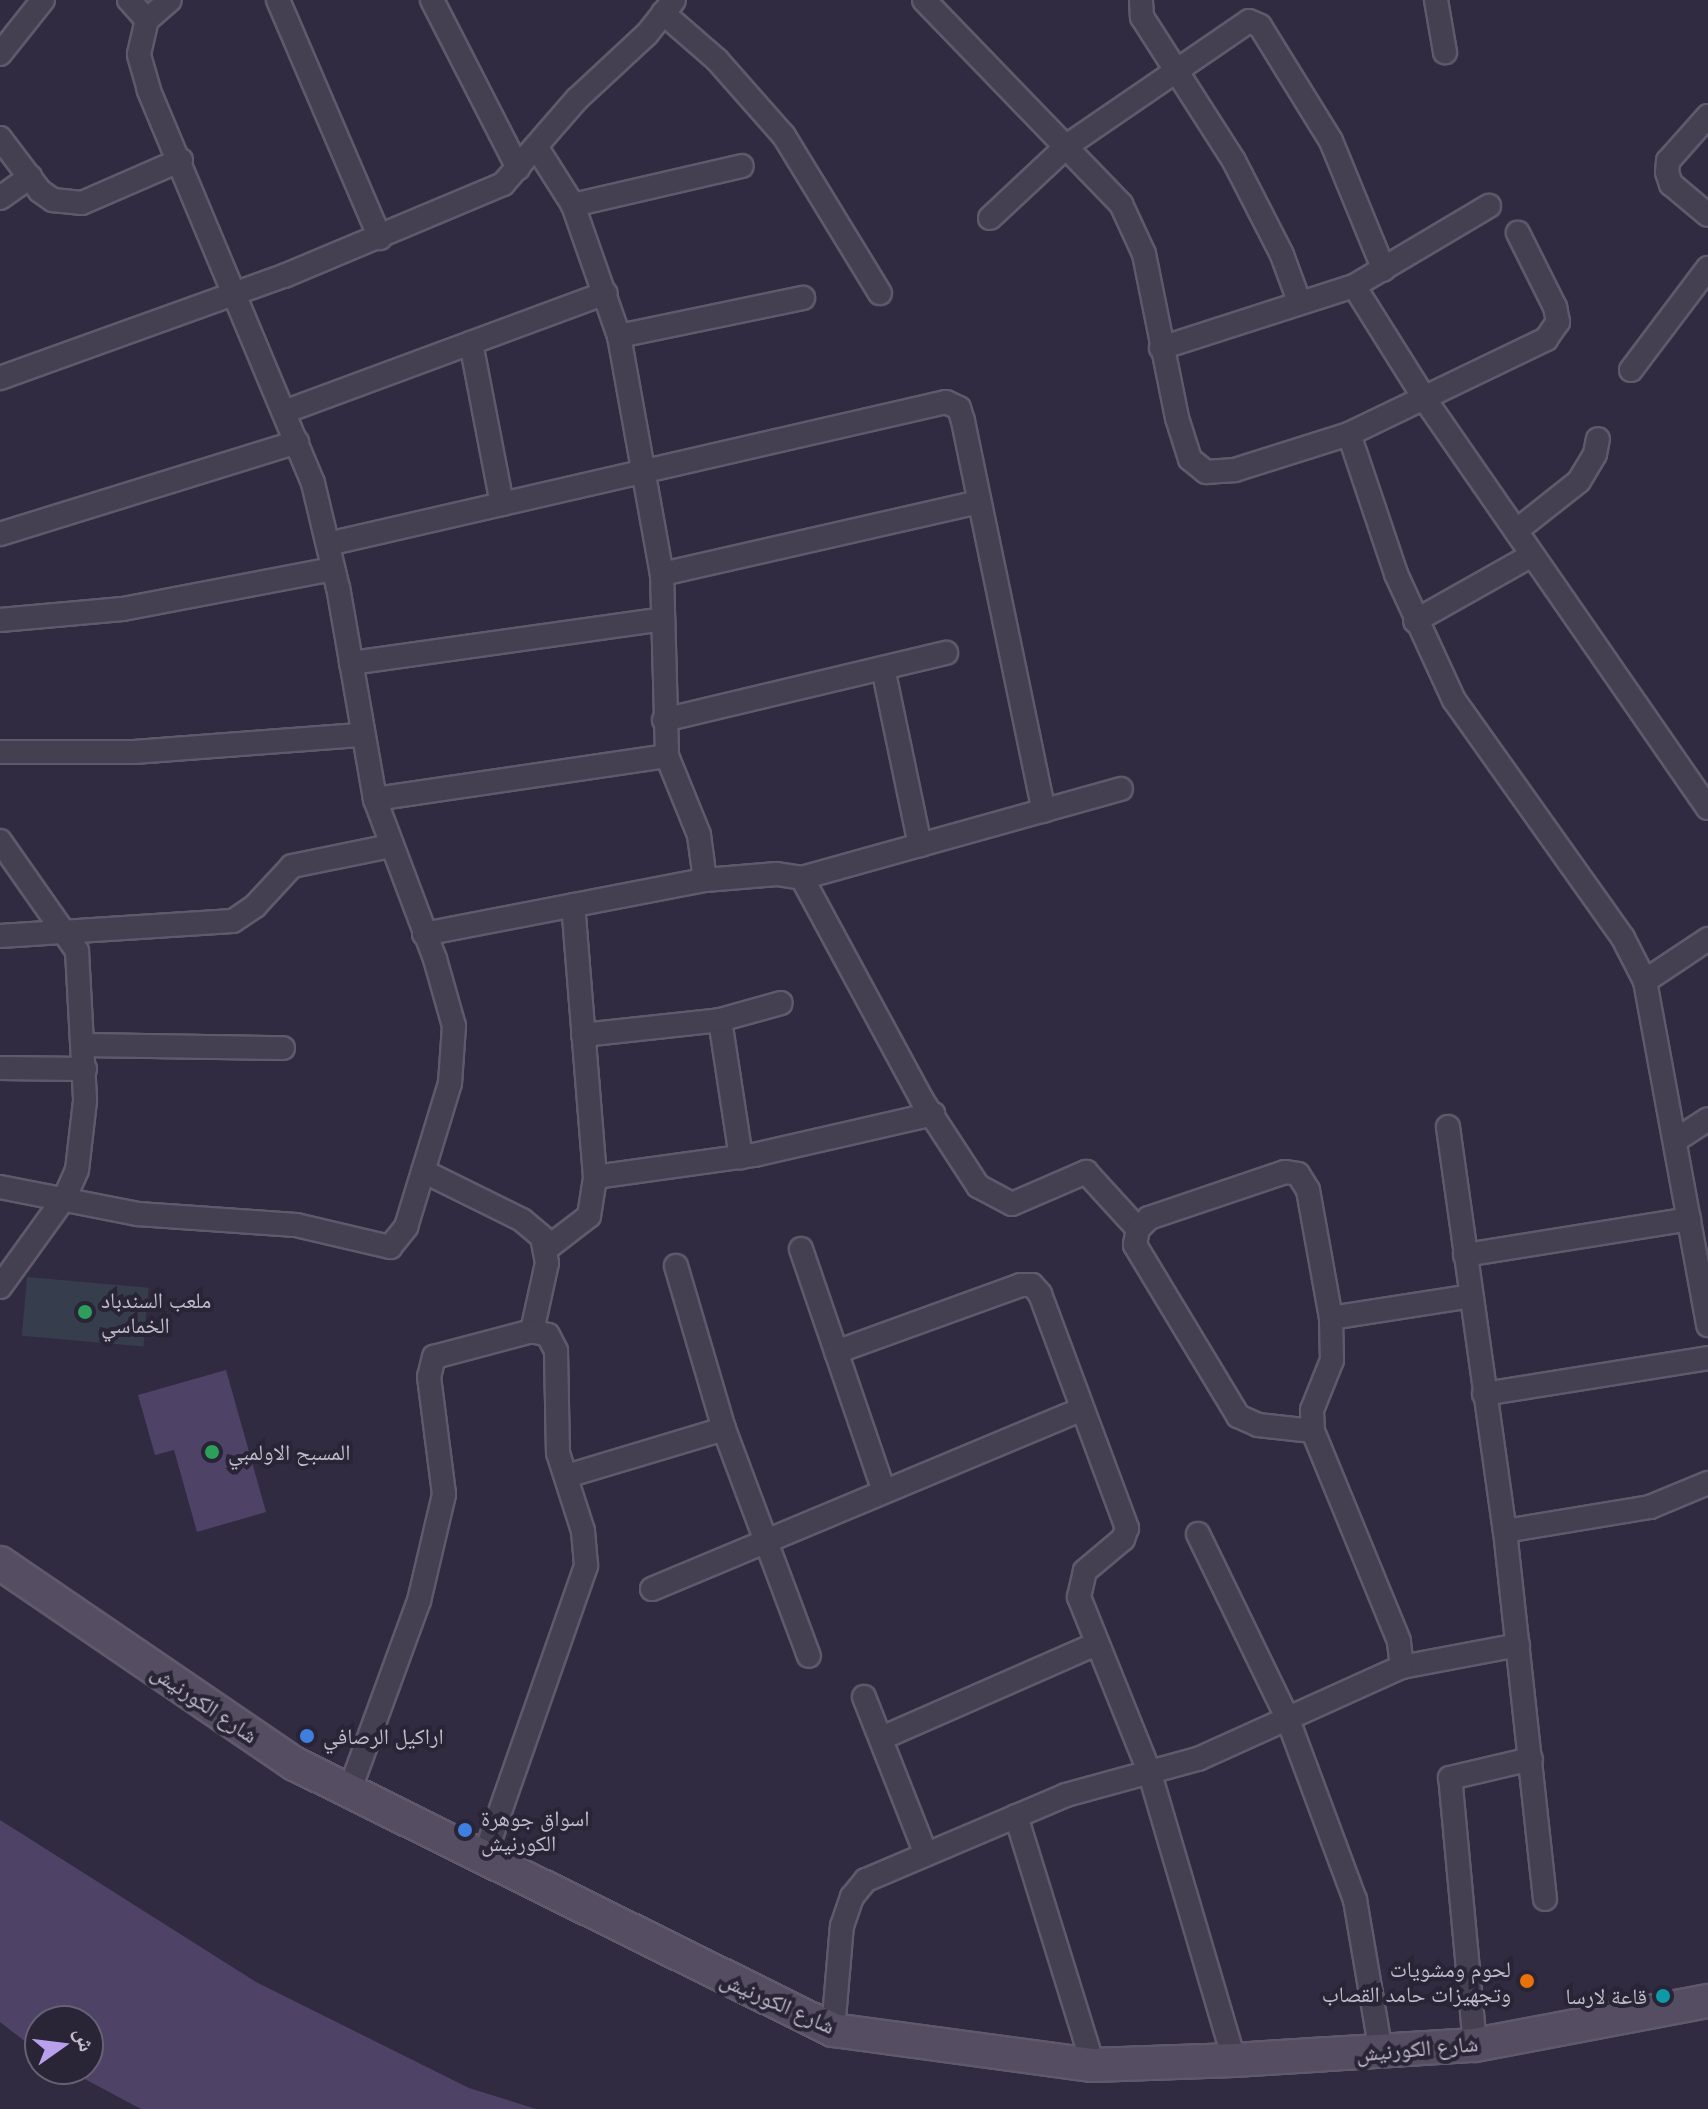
<!DOCTYPE html>
<meta charset="utf-8">
<style>
body{margin:0}
#map{position:relative;width:1708px;height:2109px;overflow:hidden;background:#312b41;font-family:Lato,"Noto Naskh Arabic",sans-serif}
div>[style]{position:absolute}
.green>*{inset:0;background:#363d4c;transform-origin:0 0}
.water>*{inset:0;background:#4e4367}
.roads{filter:drop-shadow(2px 0 #5f5a6b) drop-shadow(-2px 0 #5f5a6b) drop-shadow(0 2px #5f5a6b) drop-shadow(0 -2px #5f5a6b)}
.street>*{height:22px;margin:-11px;padding:0 11px;transform-origin:11px;border-radius:11px;background:#443f51}
.secondary>*{height:32px;margin:-16px;padding:0 16px;transform-origin:16px;border-radius:16px;background:#554e63}
.dots>*{width:22px;height:22px;translate:-50% -50%;box-sizing:border-box;border:4px solid #292436;border-radius:50%}
span{translate:-50% -50%;white-space:nowrap;text-align:center;line-height:1.15;-webkit-text-stroke:8px #292436;paint-order:stroke}
.poi-label{font-size:22px;color:#c1bccb}
.left{translate:0 -50%;text-align:left}
.right{translate:-100% -50%;text-align:right}
.street-label{font-size:22px;color:#c1bccb}
.north{position:absolute;left:24px;top:2005px;width:80px;height:80px;box-sizing:border-box;background:#292436;border:2px solid #666172;border-radius:50%;rotate:76deg;font-size:22px;font-weight:700;line-height:32px;text-align:center;color:#c1bccb}
.north::after{content:'';display:block;margin:auto;width:28px;height:36px;background:#b8a0ec;clip-path:polygon(50% 0,100% 100%,50% 72%,0 100%)}
</style>
<div id="map">
<div class="green">
<i style="left:27px;top:1277px;width:122px;height:59px;rotate:5deg"></i>
</div>
<div class="water">
<i style="clip-path:polygon(226px 1370px,266px 1512px,197px 1532px,174px 1450px,155px 1455px,138px 1395px)"></i>
<i style="clip-path:polygon(0 1820px,256px 1982px,469px 2088px,536px 2109px,141px 2109px,66px 2069px,88px 2069px,88px 2021px,40px 2021px,40px 2053px,0 2022px)"></i>
</div>
<div class="roads">
<div class="street">
<i style="left:129px;top:0;width:27px;rotate:48deg"></i>
<i style="left:278px;top:0;width:259px;rotate:66.8deg"></i>
<i style="left:432px;top:0;width:189px;rotate:62.9deg"></i>
<i style="left:924px;top:0;width:284px;rotate:46deg"></i>
<i style="left:1121px;top:204px;width:55px;rotate:65.3deg"></i>
<i style="left:1144px;top:254px;width:167px;rotate:78.6deg"></i>
<i style="left:1177px;top:418px;width:43px;rotate:72.4deg"></i>
<i style="left:1190px;top:459px;width:21px;rotate:39deg"></i>
<i style="left:1206px;top:472px;width:29px;rotate:-4deg"></i>
<i style="left:1235px;top:470px;width:120px;rotate:-17.5deg"></i>
<i style="left:1349px;top:434px;width:219px;rotate:-25.7deg"></i>
<i style="left:1546px;top:339px;width:21px;rotate:-55deg"></i>
<i style="left:1558px;top:322px;width:15px;rotate:-101deg"></i>
<i style="left:1555px;top:307px;width:83px;rotate:-116.6deg"></i>
<i style="left:1141px;top:0;width:17px;rotate:87deg"></i>
<i style="left:1142px;top:17px;width:171px;rotate:57.4deg"></i>
<i style="left:1234px;top:161px;width:106px;rotate:62.9deg"></i>
<i style="left:1282px;top:255px;width:49px;rotate:69.7deg"></i>
<i style="left:1436px;top:0;width:53px;rotate:80.2deg"></i>
<i style="left:663px;top:13px;width:72px;rotate:41deg"></i>
<i style="left:717px;top:60px;width:101px;rotate:48.6deg"></i>
<i style="left:784px;top:136px;width:184px;rotate:58.6deg"></i>
<i style="left:0;top:54px;width:69px;rotate:-51.5deg"></i>
<i style="left:1708px;top:116px;width:60px;rotate:131.6deg"></i>
<i style="left:1668px;top:161px;width:11px;rotate:95deg"></i>
<i style="left:1667px;top:172px;width:13px;rotate:72deg"></i>
<i style="left:1671px;top:184px;width:48px;rotate:40deg"></i>
<i style="left:0;top:138px;width:66px;rotate:53deg"></i>
<i style="left:40px;top:191px;width:16px;rotate:35deg"></i>
<i style="left:53px;top:200px;width:29px;rotate:6deg"></i>
<i style="left:82px;top:203px;width:108px;rotate:-23.5deg"></i>
<i style="left:537px;top:148px;width:67px;rotate:57.7deg"></i>
<i style="left:573px;top:205px;width:139px;rotate:70.7deg"></i>
<i style="left:619px;top:336px;width:242px;rotate:79.8deg"></i>
<i style="left:662px;top:574px;width:182px;rotate:88.4deg"></i>
<i style="left:667px;top:756px;width:85px;rotate:67.9deg"></i>
<i style="left:699px;top:835px;width:45px;rotate:82.4deg"></i>
<i style="left:0;top:198px;width:37px;rotate:-35deg"></i>
<i style="left:573px;top:205px;width:173px;rotate:-13deg"></i>
<i style="left:990px;top:218px;width:107px;rotate:-43.1deg"></i>
<i style="left:1068px;top:145px;width:219px;rotate:-34.4deg"></i>
<i style="left:1249px;top:21px;width:12px;rotate:24deg"></i>
<i style="left:1260px;top:26px;width:135px;rotate:58.3deg"></i>
<i style="left:1331px;top:141px;width:139px;rotate:67.7deg"></i>
<i style="left:1354px;top:286px;width:136px;rotate:57.9deg"></i>
<i style="left:1426px;top:401px;width:495px;rotate:55.3deg"></i>
<i style="left:619px;top:336px;width:188px;rotate:-11.7deg"></i>
<i style="left:471px;top:343px;width:164px;rotate:79.1deg"></i>
<i style="left:1161px;top:348px;width:203px;rotate:-17.8deg"></i>
<i style="left:1354px;top:286px;width:157px;rotate:-30.7deg"></i>
<i style="left:1631px;top:370px;width:128px;rotate:-53deg"></i>
<i style="left:0;top:378px;width:302px;rotate:-19.8deg"></i>
<i style="left:284px;top:276px;width:238px;rotate:-22.8deg"></i>
<i style="left:503px;top:184px;width:113px;rotate:-49deg"></i>
<i style="left:577px;top:99px;width:96px;rotate:-42.9deg"></i>
<i style="left:647px;top:34px;width:43px;rotate:-51.5deg"></i>
<i style="left:284px;top:412px;width:343px;rotate:-20.3deg"></i>
<i style="left:1349px;top:434px;width:148px;rotate:71.4deg"></i>
<i style="left:1396px;top:574px;width:139px;rotate:65.3deg"></i>
<i style="left:1454px;top:700px;width:292px;rotate:54.6deg"></i>
<i style="left:1623px;top:938px;width:48px;rotate:62.9deg"></i>
<i style="left:1645px;top:981px;width:350px;rotate:79.6deg"></i>
<i style="left:1516px;top:531px;width:80px;rotate:-38.4deg"></i>
<i style="left:1579px;top:481px;width:31px;rotate:-59deg"></i>
<i style="left:1595px;top:454px;width:15px;rotate:-79deg"></i>
<i style="left:0;top:534px;width:311px;rotate:-17.2deg"></i>
<i style="left:328px;top:544px;width:634px;rotate:-12.94deg"></i>
<i style="left:946px;top:402px;width:14px;rotate:25deg"></i>
<i style="left:959px;top:408px;width:14px;rotate:73deg"></i>
<i style="left:963px;top:421px;width:398px;rotate:78.3deg"></i>
<i style="left:662px;top:574px;width:325px;rotate:-12.8deg"></i>
<i style="left:0;top:620px;width:123px;rotate:-5.1deg"></i>
<i style="left:123px;top:609px;width:214px;rotate:-10.8deg"></i>
<i style="left:1415px;top:621px;width:134px;rotate:-29.4deg"></i>
<i style="left:351px;top:663px;width:315px;rotate:-8deg"></i>
<i style="left:883px;top:668px;width:181px;rotate:78.2deg"></i>
<i style="left:664px;top:720px;width:290px;rotate:-13.4deg"></i>
<i style="left:0;top:752px;width:134px"></i>
<i style="left:134px;top:752px;width:229px;rotate:-4.3deg"></i>
<i style="left:375px;top:799px;width:295px;rotate:-8.4deg"></i>
<i style="left:0;top:841px;width:134px;rotate:55deg"></i>
<i style="left:77px;top:951px;width:150px;rotate:86.9deg"></i>
<i style="left:85px;top:1101px;width:69px;rotate:96.6deg"></i>
<i style="left:77px;top:1170px;width:30px;rotate:114deg"></i>
<i style="left:65px;top:1197px;width:111px;rotate:125.8deg"></i>
<i style="left:802px;top:878px;width:331px;rotate:-15.6deg"></i>
<i style="left:424px;top:934px;width:286px;rotate:-10.9deg"></i>
<i style="left:705px;top:880px;width:72px;rotate:-4.8deg"></i>
<i style="left:777px;top:874px;width:25px;rotate:9deg"></i>
<i style="left:802px;top:878px;width:252px;rotate:61.6deg"></i>
<i style="left:922px;top:1100px;width:103px;rotate:56.9deg"></i>
<i style="left:978px;top:1186px;width:38px;rotate:28deg"></i>
<i style="left:1012px;top:1204px;width:81px;rotate:-23.4deg"></i>
<i style="left:1086px;top:1172px;width:77px;rotate:47.6deg"></i>
<i style="left:0;top:936px;width:233px;rotate:-3.7deg"></i>
<i style="left:233px;top:921px;width:27px;rotate:-34deg"></i>
<i style="left:255px;top:906px;width:54px;rotate:-47.2deg"></i>
<i style="left:292px;top:866px;width:100px;rotate:-11.5deg"></i>
<i style="left:1645px;top:981px;width:76px;rotate:-33.7deg"></i>
<i style="left:720px;top:1020px;width:139px;rotate:81.3deg"></i>
<i style="left:583px;top:1035px;width:138px;rotate:-6.2deg"></i>
<i style="left:720px;top:1020px;width:63px;rotate:-15.6deg"></i>
<i style="left:84px;top:1045px;width:199px;rotate:0.9deg"></i>
<i style="left:0;top:1068px;width:85px;rotate:0.7deg"></i>
<i style="left:1448px;top:1127px;width:408px;rotate:82deg"></i>
<i style="left:1505px;top:1531px;width:370px;rotate:83.8deg"></i>
<i style="left:1676px;top:1140px;width:38px;rotate:-33deg"></i>
<i style="left:423px;top:1171px;width:110px;rotate:26.3deg"></i>
<i style="left:522px;top:1220px;width:26px;rotate:40deg"></i>
<i style="left:542px;top:1237px;width:26px;rotate:79deg"></i>
<i style="left:547px;top:1263px;width:70px;rotate:102.4deg"></i>
<i style="left:595px;top:1177px;width:161px;rotate:-7.9deg"></i>
<i style="left:754px;top:1155px;width:184px;rotate:-12.9deg"></i>
<i style="left:0;top:1187px;width:141px;rotate:11.1deg"></i>
<i style="left:138px;top:1214px;width:158px;rotate:4deg"></i>
<i style="left:296px;top:1225px;width:97px;rotate:13.2deg"></i>
<i style="left:390px;top:1247px;width:26px;rotate:-51deg"></i>
<i style="left:406px;top:1227px;width:151px;rotate:-73deg"></i>
<i style="left:450px;top:1083px;width:57px;rotate:-86deg"></i>
<i style="left:454px;top:1026px;width:70px;rotate:-105.8deg"></i>
<i style="left:435px;top:959px;width:171px;rotate:-110.6deg"></i>
<i style="left:375px;top:799px;width:214px;rotate:-99.9deg"></i>
<i style="left:338px;top:588px;width:108px;rotate:-103.4deg"></i>
<i style="left:313px;top:483px;width:426px;rotate:-112.7deg"></i>
<i style="left:149px;top:90px;width:37px;rotate:-106deg"></i>
<i style="left:139px;top:54px;width:35px;rotate:-77deg"></i>
<i style="left:147px;top:20px;width:30px;rotate:-41deg"></i>
<i style="left:546px;top:1249px;width:54px;rotate:-37.5deg"></i>
<i style="left:589px;top:1216px;width:39px;rotate:-81deg"></i>
<i style="left:595px;top:1177px;width:273px;rotate:-94.6deg"></i>
<i style="left:801px;top:1249px;width:254px;rotate:71.1deg"></i>
<i style="left:1465px;top:1255px;width:227px;rotate:-9.1deg"></i>
<i style="left:676px;top:1266px;width:170px;rotate:73.6deg"></i>
<i style="left:724px;top:1429px;width:242px;rotate:69.5deg"></i>
<i style="left:1331px;top:1318px;width:142px;rotate:-8.9deg"></i>
<i style="left:836px;top:1352px;width:197px;rotate:-19.9deg"></i>
<i style="left:1021px;top:1285px;width:11px"></i>
<i style="left:1032px;top:1285px;width:12px;rotate:48deg"></i>
<i style="left:1040px;top:1294px;width:250px;rotate:69.6deg"></i>
<i style="left:1127px;top:1528px;width:12px;rotate:110deg"></i>
<i style="left:1123px;top:1539px;width:50px;rotate:139.9deg"></i>
<i style="left:1085px;top:1571px;width:27px;rotate:103deg"></i>
<i style="left:1079px;top:1597px;width:191px;rotate:68.1deg"></i>
<i style="left:1150px;top:1774px;width:298px;rotate:73.6deg"></i>
<i style="left:1484px;top:1394px;width:227px;rotate:-9.1deg"></i>
<i style="left:567px;top:1476px;width:164px;rotate:-16.7deg"></i>
<i style="left:1505px;top:1531px;width:147px;rotate:-9.4deg"></i>
<i style="left:1650px;top:1507px;width:63px;rotate:-22.5deg"></i>
<i style="left:1198px;top:1534px;width:203px;rotate:64.1deg"></i>
<i style="left:1287px;top:1717px;width:195px;rotate:69.6deg"></i>
<i style="left:1355px;top:1900px;width:154px;rotate:80.3deg"></i>
<i style="left:652px;top:1589px;width:466px;rotate:-22.7deg"></i>
<i style="left:1402px;top:1667px;width:118px;rotate:-10.7deg"></i>
<i style="left:864px;top:1697px;width:169px;rotate:68.5deg"></i>
<i style="left:882px;top:1738px;width:234px;rotate:-23.7deg"></i>
<i style="left:349px;top:1792px;width:203px;rotate:-69.9deg"></i>
<i style="left:419px;top:1601px;width:110px;rotate:-76.8deg"></i>
<i style="left:444px;top:1494px;width:118px;rotate:-97.3deg"></i>
<i style="left:429px;top:1377px;width:21px;rotate:-76deg"></i>
<i style="left:434px;top:1357px;width:101px;rotate:-14.9deg"></i>
<i style="left:532px;top:1331px;width:16px;rotate:14deg"></i>
<i style="left:548px;top:1335px;width:18px;rotate:63deg"></i>
<i style="left:556px;top:1351px;width:102px;rotate:88.9deg"></i>
<i style="left:558px;top:1453px;width:82px;rotate:72.2deg"></i>
<i style="left:583px;top:1531px;width:35px;rotate:85deg"></i>
<i style="left:586px;top:1566px;width:312px;rotate:109.3deg"></i>
<i style="left:1016px;top:1816px;width:261px;rotate:72.8deg"></i>
<i style="left:833px;top:2030px;width:104px;rotate:-85.1deg"></i>
<i style="left:842px;top:1926px;width:31px;rotate:-71deg"></i>
<i style="left:852px;top:1897px;width:22px;rotate:-51deg"></i>
<i style="left:866px;top:1880px;width:217px;rotate:-23deg"></i>
<i style="left:1066px;top:1795px;width:137px;rotate:-15.3deg"></i>
<i style="left:1198px;top:1759px;width:224px;rotate:-24.3deg"></i>
<i style="left:1402px;top:1667px;width:26px;rotate:-97deg"></i>
<i style="left:1399px;top:1641px;width:227px;rotate:-112.3deg"></i>
<i style="left:1313px;top:1431px;width:21px;rotate:-93deg"></i>
<i style="left:1312px;top:1410px;width:54px;rotate:-68.2deg"></i>
<i style="left:1332px;top:1360px;width:42px;rotate:-91.4deg"></i>
<i style="left:1331px;top:1318px;width:130px;rotate:-100.2deg"></i>
<i style="left:1308px;top:1190px;width:19px;rotate:-122deg"></i>
<i style="left:1298px;top:1174px;width:13px;rotate:-171deg"></i>
<i style="left:1285px;top:1172px;width:144px;rotate:161.3deg"></i>
<i style="left:1149px;top:1218px;width:16px;rotate:135deg"></i>
<i style="left:1138px;top:1229px;width:16px;rotate:101deg"></i>
<i style="left:1135px;top:1245px;width:200px;rotate:58.9deg"></i>
<i style="left:1238px;top:1416px;width:22px;rotate:24deg"></i>
<i style="left:1258px;top:1425px;width:55px;rotate:6.2deg"></i>
<i style="left:1475px;top:2045px;width:268px;rotate:-95.3deg"></i>
<i style="left:1450px;top:1778px;width:83px;rotate:-13.2deg"></i>
</div>
<div class="secondary">
<i style="left:0;top:1563px;width:357px;rotate:34.3deg"></i>
<i style="left:295px;top:1764px;width:600px;rotate:26.31deg"></i>
<i style="left:833px;top:2030px;width:262px;rotate:7.7deg"></i>
<i style="left:1093px;top:2065px;width:141px;rotate:-2deg"></i>
<i style="left:1234px;top:2060px;width:241px;rotate:-3.6deg"></i>
<i style="left:1475px;top:2045px;width:237px;rotate:-10.7deg"></i>
</div>
</div>
<div class="dots">
<i style="left:85px;top:1312px;background:#2e9e5b"></i>
<i style="left:212px;top:1452px;background:#2e9e5b"></i>
<i style="left:307px;top:1736px;background:#3f7fe0"></i>
<i style="left:465px;top:1830px;background:#3f7fe0"></i>
<i style="left:1527px;top:1981px;background:#e8710a"></i>
<i style="left:1663px;top:1996px;background:#0f9aa8"></i>
</div>
<div class="poi-label">
<span class="left" style="left:101px;top:1312px">ملعب السندباد<br>الخماسي</span>
<span class="left" style="left:228px;top:1452px">المسبح الاولمبي</span>
<span class="left" style="left:323px;top:1736px">اراكيل الرصافي</span>
<span class="left" style="left:481px;top:1830px">اسواق جوهرة<br>الكورنيش</span>
<span class="right" style="left:1511px;top:1981px">لحوم ومشويات<br>وتجهيزات حامد القصاب</span>
<span class="right" style="left:1647px;top:1996px">قاعة لارسا</span>
</div>
<div class="street-label">
<span style="left:205px;top:1703px;rotate:34deg">شارع الكورنيش</span>
<span style="left:778px;top:2002px;rotate:24deg">شارع الكورنيش</span>
<span style="left:1417px;top:2048px;rotate:-5deg">شارع الكورنيش</span>
</div>
<div class="north">ش</div>
</div>
